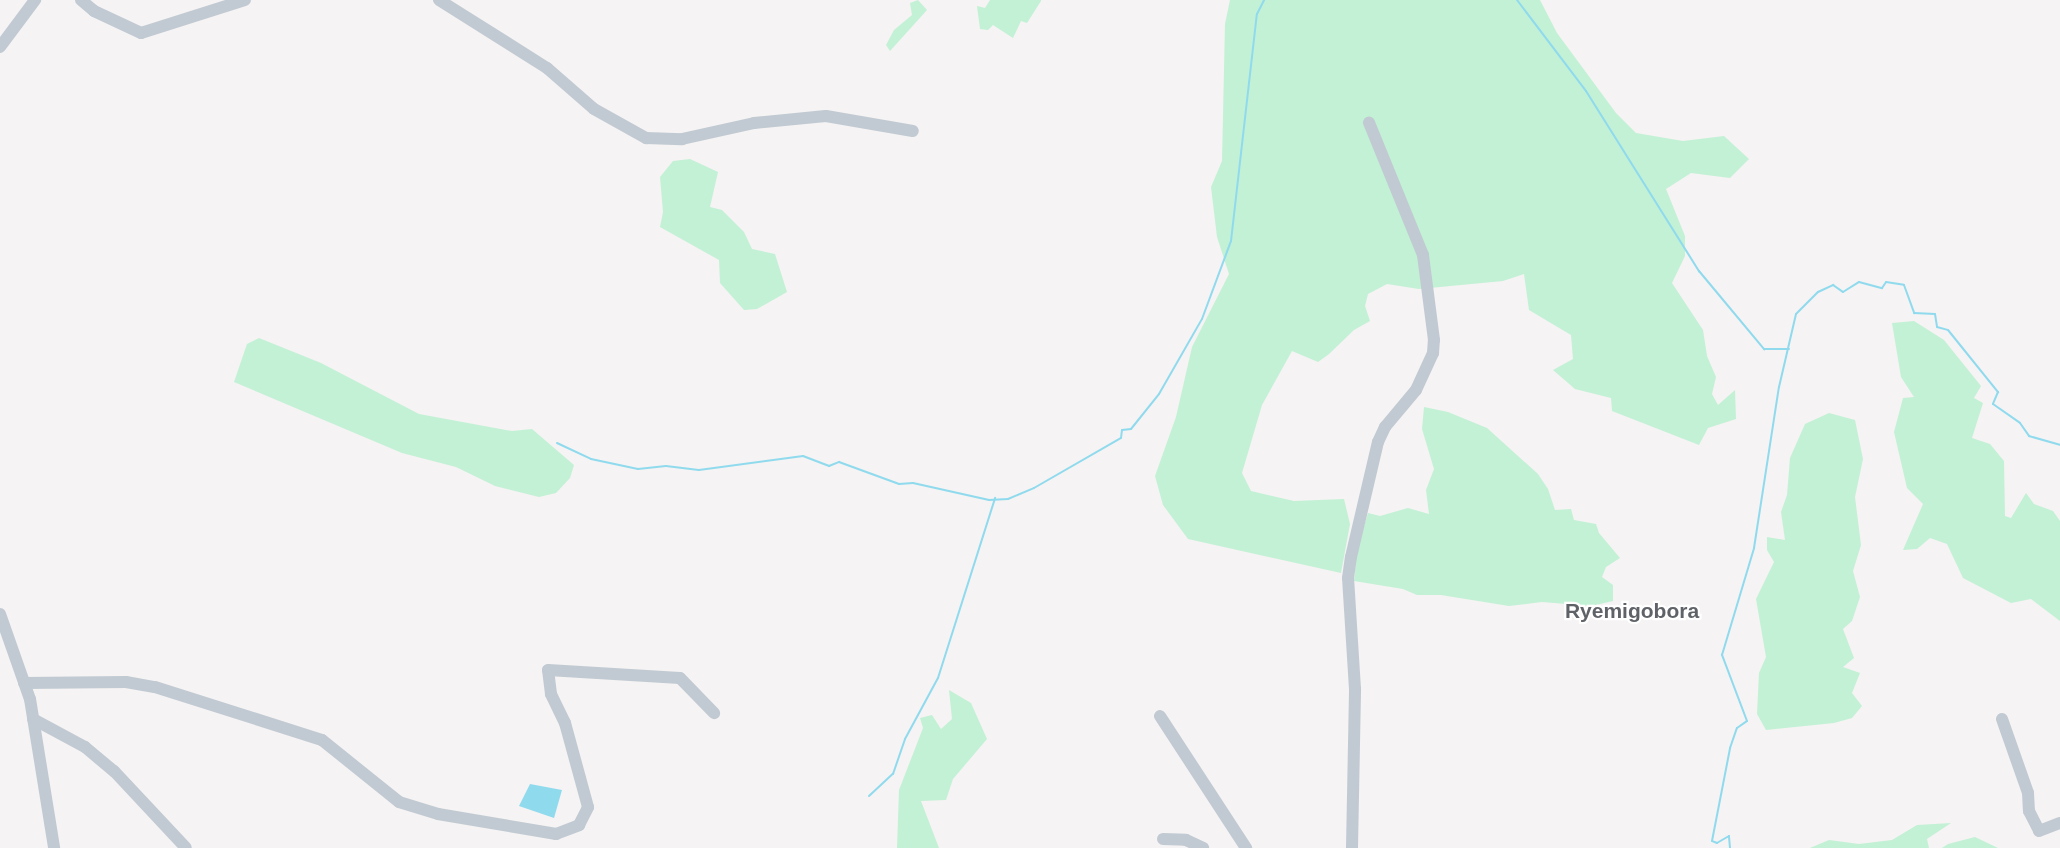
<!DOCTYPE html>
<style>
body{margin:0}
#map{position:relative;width:2060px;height:848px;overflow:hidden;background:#f5f3f3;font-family:Helvetica,sans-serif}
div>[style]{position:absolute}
.green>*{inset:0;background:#c3f1d5}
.water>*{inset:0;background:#90daee}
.stream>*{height:2px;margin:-1px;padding:0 1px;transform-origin:1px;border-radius:1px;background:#90daee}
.minor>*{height:12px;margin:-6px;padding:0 6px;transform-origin:6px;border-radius:6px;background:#c1cad2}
span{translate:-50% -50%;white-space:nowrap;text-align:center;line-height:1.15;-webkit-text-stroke:4.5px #fff;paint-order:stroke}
.quarter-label{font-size:21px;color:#5f6368;font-weight:700}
</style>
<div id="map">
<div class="green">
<i style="clip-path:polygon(918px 0,927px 10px,890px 51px,886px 45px,894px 30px,912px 15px,910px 3px)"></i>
<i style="clip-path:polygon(990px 0,1041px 0,1041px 1px,1027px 23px,1021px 21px,1013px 38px,993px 25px,988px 30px,980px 29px,977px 6px,985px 8px)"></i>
<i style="clip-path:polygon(1230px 0,1540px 0,1557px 33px,1616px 113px,1636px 133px,1683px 141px,1724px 136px,1749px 159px,1730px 178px,1691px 173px,1666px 189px,1685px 236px,1685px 256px,1672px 283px,1703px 330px,1707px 356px,1716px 377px,1712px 394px,1718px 405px,1735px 390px,1736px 419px,1708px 428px,1699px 445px,1612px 411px,1611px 398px,1575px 389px,1553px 370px,1573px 359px,1571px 335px,1529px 310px,1524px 274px,1503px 281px,1419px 289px,1387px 284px,1368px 294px,1365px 306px,1370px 321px,1354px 330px,1329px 354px,1318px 362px,1292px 351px,1262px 405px,1242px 473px,1251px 491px,1294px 501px,1344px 499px,1350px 524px,1341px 573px,1188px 539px,1163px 505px,1155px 476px,1176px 417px,1192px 347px,1229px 274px,1217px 237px,1211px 187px,1222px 161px,1225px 24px)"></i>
<i style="clip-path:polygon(690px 159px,718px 172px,710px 207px,722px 210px,744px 232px,752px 249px,775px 254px,787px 292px,757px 309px,744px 310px,720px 283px,719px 260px,660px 227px,663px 212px,660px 177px,673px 161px)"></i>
<i style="clip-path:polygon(1914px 321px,1944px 340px,1981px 386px,1974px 398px,1983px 403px,1972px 438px,1990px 444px,2004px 461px,2005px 516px,2011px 518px,2026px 493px,2034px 504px,2053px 511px,2060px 521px,2060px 621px,2031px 599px,2011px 603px,1963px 578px,1947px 544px,1930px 538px,1917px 549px,1903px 550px,1923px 504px,1907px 488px,1894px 432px,1903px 398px,1914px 397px,1901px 377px,1892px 323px)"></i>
<i style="clip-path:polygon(259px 338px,321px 363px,419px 414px,512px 431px,532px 429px,574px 465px,570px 478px,556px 493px,539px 497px,495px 486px,456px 467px,402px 453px,234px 382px,247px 344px)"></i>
<i style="clip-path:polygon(1424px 407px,1448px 412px,1487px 428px,1538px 474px,1548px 489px,1555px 510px,1571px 509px,1574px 520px,1596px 524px,1599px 533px,1620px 558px,1606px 567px,1602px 577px,1613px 585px,1613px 601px,1591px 606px,1542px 602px,1509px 606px,1441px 595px,1417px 595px,1403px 589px,1354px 581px,1357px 549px,1368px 513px,1380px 516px,1408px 508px,1429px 514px,1426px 490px,1434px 469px,1422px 429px)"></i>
<i style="clip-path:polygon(1829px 413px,1855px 420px,1863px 459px,1855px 497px,1861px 545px,1853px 571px,1860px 597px,1852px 621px,1843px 629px,1854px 658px,1843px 667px,1860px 673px,1852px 693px,1862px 706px,1852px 718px,1834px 723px,1766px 730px,1757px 714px,1759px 673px,1766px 657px,1756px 599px,1774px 562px,1767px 550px,1767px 537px,1785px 540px,1781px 512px,1787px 495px,1790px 458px,1805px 424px)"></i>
<i style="clip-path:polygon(949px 690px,971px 703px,987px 739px,953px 779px,946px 800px,921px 801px,939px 848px,897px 848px,899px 790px,923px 728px,920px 718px,932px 715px,941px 729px,952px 719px)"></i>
<i style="clip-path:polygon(1951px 823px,1927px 839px,1929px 848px,1810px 848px,1829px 840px,1859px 844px,1892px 840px,1917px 825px)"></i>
<i style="clip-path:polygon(1975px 837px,1998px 848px,1942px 848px,1948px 844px)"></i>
</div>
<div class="water">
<i style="clip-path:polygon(530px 784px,562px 790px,554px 818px,519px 806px)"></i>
</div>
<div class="stream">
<i style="left:1517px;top:0;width:114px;rotate:52.8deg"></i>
<i style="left:1586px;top:91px;width:213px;rotate:57.9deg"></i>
<i style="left:1699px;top:271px;width:102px;rotate:50.2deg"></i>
<i style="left:1764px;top:349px;width:25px"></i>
<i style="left:557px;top:443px;width:38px;rotate:25deg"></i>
<i style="left:591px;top:459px;width:48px;rotate:12deg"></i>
<i style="left:638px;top:469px;width:28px;rotate:-6deg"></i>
<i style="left:666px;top:466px;width:33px;rotate:7deg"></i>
<i style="left:699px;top:470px;width:105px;rotate:-7.7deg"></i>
<i style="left:803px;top:456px;width:28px;rotate:21deg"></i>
<i style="left:829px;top:466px;width:11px;rotate:-22deg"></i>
<i style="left:839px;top:462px;width:64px;rotate:20.1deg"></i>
<i style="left:899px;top:484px;width:14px;rotate:-4deg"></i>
<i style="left:913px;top:483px;width:78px;rotate:12.6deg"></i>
<i style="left:989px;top:500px;width:19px;rotate:-3deg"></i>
<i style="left:1008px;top:499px;width:28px;rotate:-23deg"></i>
<i style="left:1034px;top:488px;width:100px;rotate:-29.9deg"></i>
<i style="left:1121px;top:438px;width:8px;rotate:-83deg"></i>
<i style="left:1122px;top:430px;width:9px;rotate:-6deg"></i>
<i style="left:1131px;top:429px;width:45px;rotate:-51.3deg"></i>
<i style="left:1159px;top:394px;width:86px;rotate:-60.2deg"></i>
<i style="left:1202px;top:319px;width:83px;rotate:-69.6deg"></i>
<i style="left:1231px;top:241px;width:228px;rotate:-83.5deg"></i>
<i style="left:1257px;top:14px;width:16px;rotate:-63deg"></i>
<i style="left:869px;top:796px;width:33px;rotate:-43deg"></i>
<i style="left:893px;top:774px;width:37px;rotate:-71deg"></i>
<i style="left:905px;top:739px;width:69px;rotate:-61.6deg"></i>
<i style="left:938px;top:678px;width:189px;rotate:-72.4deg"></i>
<i style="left:1730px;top:848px;width:12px;rotate:-95deg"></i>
<i style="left:1729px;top:836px;width:14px;rotate:150deg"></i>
<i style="left:1717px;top:843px;width:5px;rotate:-158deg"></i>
<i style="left:1712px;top:841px;width:95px;rotate:-79deg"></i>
<i style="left:1730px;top:748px;width:21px;rotate:-71deg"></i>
<i style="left:1737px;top:728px;width:12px;rotate:-35deg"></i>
<i style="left:1747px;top:721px;width:71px;rotate:-110.7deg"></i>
<i style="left:1722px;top:655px;width:112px;rotate:-73.3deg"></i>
<i style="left:1754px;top:548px;width:163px;rotate:-81.2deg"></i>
<i style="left:1779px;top:387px;width:75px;rotate:-76.9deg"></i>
<i style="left:1796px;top:314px;width:31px;rotate:-45deg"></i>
<i style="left:1818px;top:292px;width:17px;rotate:-25deg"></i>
<i style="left:1833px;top:285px;width:12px;rotate:35deg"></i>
<i style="left:1843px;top:292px;width:19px;rotate:-32deg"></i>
<i style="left:1859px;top:282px;width:24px;rotate:15deg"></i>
<i style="left:1882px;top:288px;width:7px;rotate:-56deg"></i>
<i style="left:1886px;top:282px;width:18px;rotate:9deg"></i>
<i style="left:1904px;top:285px;width:30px;rotate:70deg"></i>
<i style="left:1914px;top:313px;width:21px;rotate:3deg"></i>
<i style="left:1935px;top:314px;width:13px;rotate:81deg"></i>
<i style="left:1937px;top:327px;width:11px;rotate:15deg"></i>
<i style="left:1948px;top:330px;width:80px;rotate:51.1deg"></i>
<i style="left:1998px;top:392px;width:13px;rotate:113deg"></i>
<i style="left:1993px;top:404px;width:33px;rotate:35deg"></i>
<i style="left:2020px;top:423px;width:16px;rotate:55deg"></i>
<i style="left:2029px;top:436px;width:32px;rotate:16deg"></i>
</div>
<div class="minor">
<i style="left:81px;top:0;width:17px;rotate:40deg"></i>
<i style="left:94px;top:11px;width:52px;rotate:25.1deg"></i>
<i style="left:141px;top:33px;width:109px;rotate:-17.6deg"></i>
<i style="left:439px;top:0;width:128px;rotate:32.2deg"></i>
<i style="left:547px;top:68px;width:62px;rotate:41.1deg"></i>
<i style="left:594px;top:109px;width:60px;rotate:29.1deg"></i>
<i style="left:646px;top:138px;width:36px;rotate:2deg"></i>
<i style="left:682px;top:139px;width:74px;rotate:-12.5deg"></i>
<i style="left:754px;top:123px;width:72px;rotate:-5.6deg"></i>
<i style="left:826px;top:116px;width:88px;rotate:9.8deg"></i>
<i style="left:0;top:47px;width:59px;rotate:-53.3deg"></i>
<i style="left:0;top:614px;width:90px;rotate:70.6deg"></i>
<i style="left:30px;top:699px;width:151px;rotate:80.8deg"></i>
<i style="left:24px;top:683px;width:102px;rotate:-0.6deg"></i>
<i style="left:126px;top:682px;width:29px;rotate:10deg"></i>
<i style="left:155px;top:687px;width:175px;rotate:17.6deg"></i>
<i style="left:322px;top:740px;width:99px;rotate:38.8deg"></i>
<i style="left:399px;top:802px;width:41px;rotate:17.1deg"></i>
<i style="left:438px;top:814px;width:120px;rotate:9.6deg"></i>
<i style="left:556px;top:834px;width:25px;rotate:-21deg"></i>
<i style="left:579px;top:825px;width:20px;rotate:-63deg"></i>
<i style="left:588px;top:807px;width:87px;rotate:-105.3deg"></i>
<i style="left:565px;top:723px;width:32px;rotate:-116deg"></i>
<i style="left:551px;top:694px;width:24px;rotate:-97deg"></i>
<i style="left:548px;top:670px;width:132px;rotate:3.5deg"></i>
<i style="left:680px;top:678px;width:49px;rotate:45.8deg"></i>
<i style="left:1160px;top:716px;width:158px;rotate:56.9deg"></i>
<i style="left:33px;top:719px;width:59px;rotate:28.3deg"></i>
<i style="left:85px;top:747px;width:38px;rotate:40deg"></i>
<i style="left:114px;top:771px;width:105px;rotate:46.9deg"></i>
<i style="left:2002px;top:719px;width:78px;rotate:70.6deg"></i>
<i style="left:2028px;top:793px;width:18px;rotate:87deg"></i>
<i style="left:2029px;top:811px;width:22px;rotate:63deg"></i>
<i style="left:2039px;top:831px;width:22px;rotate:-21deg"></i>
<i style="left:1163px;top:839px;width:23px;rotate:2deg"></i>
<i style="left:1186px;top:840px;width:19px;rotate:25deg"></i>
<i style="left:1352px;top:848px;width:159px;rotate:-88.9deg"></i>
<i style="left:1355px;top:689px;width:111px;rotate:-93.6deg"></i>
<i style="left:1348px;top:578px;width:21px;rotate:-82deg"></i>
<i style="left:1351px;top:557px;width:118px;rotate:-76.8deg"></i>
<i style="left:1378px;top:442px;width:17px;rotate:-65deg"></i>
<i style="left:1385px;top:427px;width:48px;rotate:-50deg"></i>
<i style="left:1416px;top:390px;width:41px;rotate:-65.3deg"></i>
<i style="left:1433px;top:353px;width:13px;rotate:-86deg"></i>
<i style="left:1434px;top:340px;width:86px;rotate:-97.4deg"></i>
<i style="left:1423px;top:255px;width:143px;rotate:-112.2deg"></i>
</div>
<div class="quarter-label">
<span style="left:1632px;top:611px">Ryemigobora</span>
</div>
</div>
